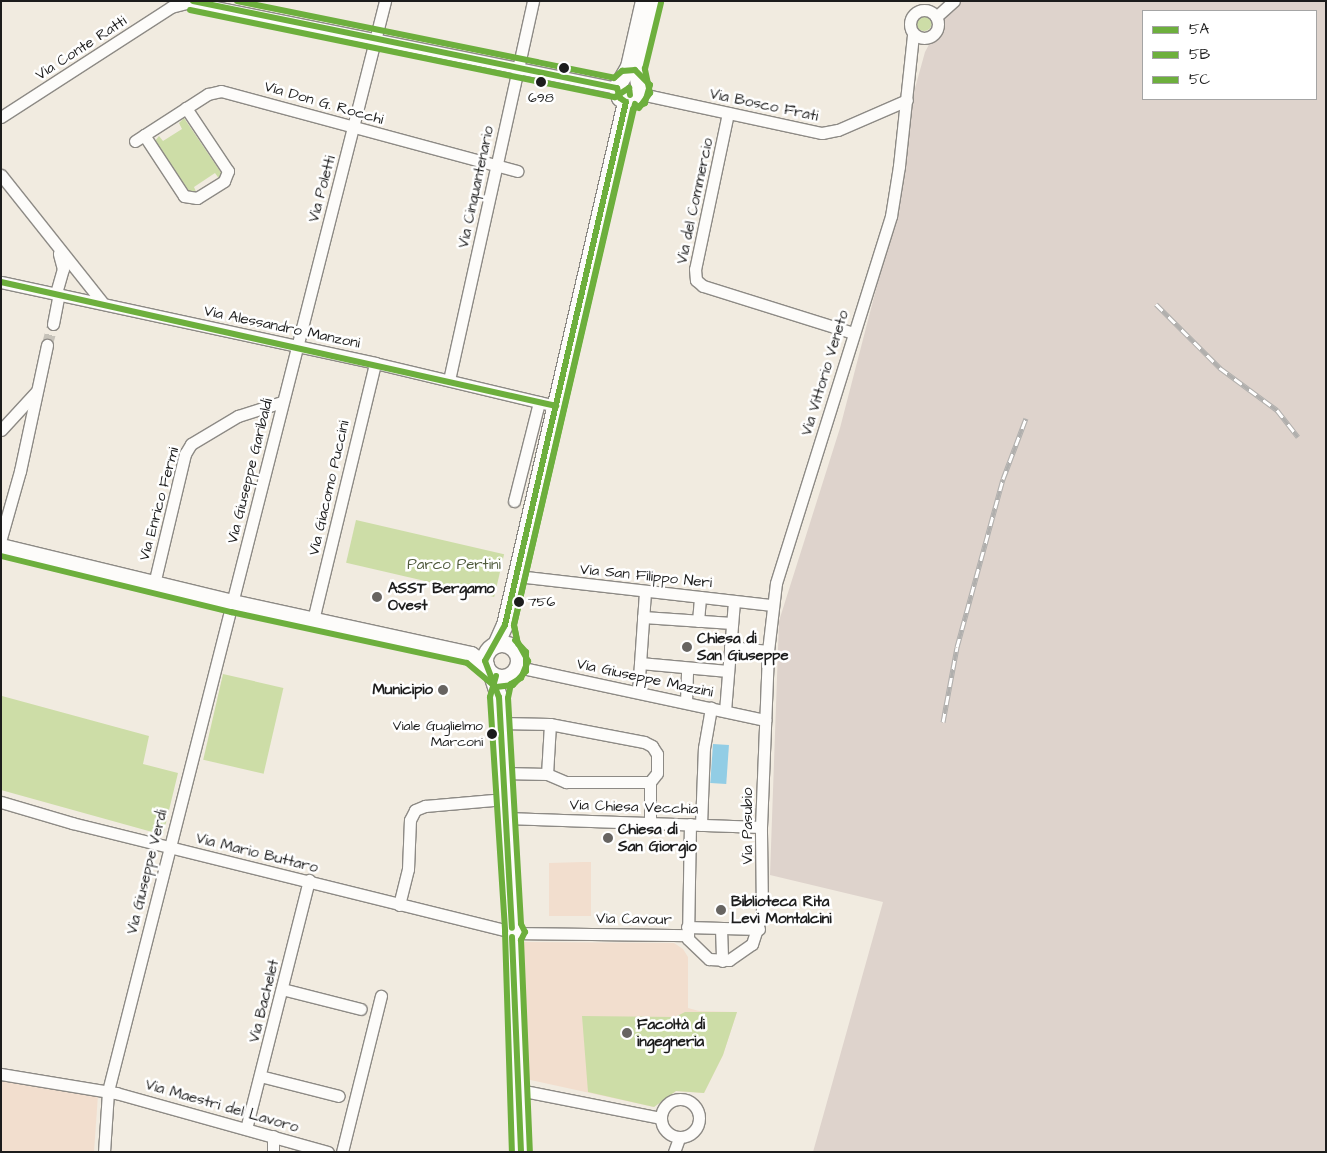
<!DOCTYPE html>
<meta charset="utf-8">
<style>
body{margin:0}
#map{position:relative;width:1327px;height:1153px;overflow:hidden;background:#f1ebe0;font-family:"Architects Daughter",sans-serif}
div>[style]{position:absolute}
.built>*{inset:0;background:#f2dece}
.industrial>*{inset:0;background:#ded3cc}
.green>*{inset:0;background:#cddda7;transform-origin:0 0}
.round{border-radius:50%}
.water>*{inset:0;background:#92cde5;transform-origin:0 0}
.street-tunnel>*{height:11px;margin-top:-5.5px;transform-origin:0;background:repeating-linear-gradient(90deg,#c6c2b9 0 11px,transparent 0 16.5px)}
.roads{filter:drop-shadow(1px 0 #8d8a85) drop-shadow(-1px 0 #8d8a85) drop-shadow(0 1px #8d8a85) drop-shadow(0 -1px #8d8a85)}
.street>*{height:11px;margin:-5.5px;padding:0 5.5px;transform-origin:5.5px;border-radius:5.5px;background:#fdfcfa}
.street>.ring{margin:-5.5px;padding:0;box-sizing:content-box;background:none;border:11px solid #fdfcfa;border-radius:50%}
.secondary>*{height:16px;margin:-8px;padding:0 8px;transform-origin:8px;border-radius:8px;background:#fdfcfa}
.secondary>.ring{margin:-8px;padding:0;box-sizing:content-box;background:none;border:16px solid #fdfcfa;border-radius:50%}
.rail>*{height:5px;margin-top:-2.5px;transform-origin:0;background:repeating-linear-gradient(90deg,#fff 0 9px,#b0afad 0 18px);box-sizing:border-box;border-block:1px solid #b0afad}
.bus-1>*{height:6px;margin:-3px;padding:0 3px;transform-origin:3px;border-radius:3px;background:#6daf3d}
.bus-2>*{height:6px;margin:-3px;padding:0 3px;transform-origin:3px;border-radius:3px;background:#6daf3d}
.bus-3>*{height:6px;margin:-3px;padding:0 3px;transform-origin:3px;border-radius:3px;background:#6daf3d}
.dots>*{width:14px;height:14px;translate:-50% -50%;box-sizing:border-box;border:2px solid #fff;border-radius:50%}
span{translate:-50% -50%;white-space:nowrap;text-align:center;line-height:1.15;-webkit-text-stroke:5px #fff;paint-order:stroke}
.bus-label{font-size:14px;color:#1c1c1c}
.left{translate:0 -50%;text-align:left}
.right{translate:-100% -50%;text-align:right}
.street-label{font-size:15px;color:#1c1c1c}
.park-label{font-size:15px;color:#505b3d}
.poi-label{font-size:15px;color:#1c1c1c;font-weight:700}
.frame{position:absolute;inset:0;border:2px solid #1c1c1c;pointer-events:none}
.legend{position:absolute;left:1142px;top:10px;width:175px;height:90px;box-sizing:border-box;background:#fff;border:1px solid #a4a4a4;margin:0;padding:6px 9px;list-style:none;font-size:15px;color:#1c1c1c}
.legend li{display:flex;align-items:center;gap:10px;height:25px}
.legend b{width:25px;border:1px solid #a4a4a4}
</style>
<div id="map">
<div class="built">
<i style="clip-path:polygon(583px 862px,591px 862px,591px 916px,549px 916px,549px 863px)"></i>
<i style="clip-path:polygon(522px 942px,674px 943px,683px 949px,688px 957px,688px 1008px,699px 1011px,737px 1012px,723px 1055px,704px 1093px,676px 1091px,654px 1107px,526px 1079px)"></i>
<i style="clip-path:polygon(1px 1079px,98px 1095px,94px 1152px,1px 1152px)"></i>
</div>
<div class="industrial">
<i style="clip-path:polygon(evenodd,959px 1px,1326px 1px,1326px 1152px,813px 1152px,883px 902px,770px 875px,779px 621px,840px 428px,895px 216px,912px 99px,925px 52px,945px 15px,959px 1px,1143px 11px,1316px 11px,1316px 99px,1143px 99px,1143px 11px)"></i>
</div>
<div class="green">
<i class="round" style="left:916px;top:15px;width:16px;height:16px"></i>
<i style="clip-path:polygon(184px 118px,222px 174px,220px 180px,215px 173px,194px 187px,197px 194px,193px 197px,155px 141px,159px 136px,163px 141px,182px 129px,179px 123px)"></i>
<i style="left:356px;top:520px;width:152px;height:44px;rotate:13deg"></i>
<i style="left:223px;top:674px;width:62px;height:88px;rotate:13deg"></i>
<i style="clip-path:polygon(2px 696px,149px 736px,143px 764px,178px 773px,163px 835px,1px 790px)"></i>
<i style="clip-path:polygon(685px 1012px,737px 1012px,723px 1055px,704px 1093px,676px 1091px,654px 1107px,588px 1092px,582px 1016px,675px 1017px)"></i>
</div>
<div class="water">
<i style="left:713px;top:744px;width:16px;height:39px;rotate:4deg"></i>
</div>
<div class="street-tunnel">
<i style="left:47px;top:345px;width:22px;rotate:-74deg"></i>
</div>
<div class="roads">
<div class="street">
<i class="ring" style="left:910px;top:10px;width:17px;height:17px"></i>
<i style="left:936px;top:17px;width:24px;rotate:-42deg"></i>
<i style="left:641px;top:94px;width:185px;rotate:12.2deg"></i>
<i style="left:822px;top:133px;width:16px;rotate:-11deg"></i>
<i style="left:838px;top:130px;width:75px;rotate:-23.5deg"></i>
<i style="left:728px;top:113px;width:159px;rotate:101.9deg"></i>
<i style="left:695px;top:269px;width:11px;rotate:85deg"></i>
<i style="left:696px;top:280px;width:9px;rotate:41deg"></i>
<i style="left:703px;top:286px;width:157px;rotate:17.4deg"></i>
<i style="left:1px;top:117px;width:202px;rotate:-32.9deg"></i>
<i style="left:171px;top:7px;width:20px;rotate:-15deg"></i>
<i style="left:190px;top:2px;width:436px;rotate:11.4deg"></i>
<i style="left:144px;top:135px;width:73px;rotate:56.7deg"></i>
<i style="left:184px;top:196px;width:13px;rotate:9deg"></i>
<i style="left:197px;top:198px;width:32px;rotate:-32deg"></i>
<i style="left:224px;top:181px;width:11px;rotate:-68deg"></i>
<i style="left:228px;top:171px;width:76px;rotate:-123.7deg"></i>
<i style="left:135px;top:141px;width:87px;rotate:-32.8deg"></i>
<i style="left:208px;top:94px;width:13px;rotate:-13deg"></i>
<i style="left:221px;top:91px;width:307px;rotate:15.1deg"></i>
<i style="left:1px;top:175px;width:162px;rotate:51.5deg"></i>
<i style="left:1px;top:282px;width:383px;rotate:12.2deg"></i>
<i style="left:375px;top:363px;width:186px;rotate:13.4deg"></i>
<i style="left:56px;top:293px;width:25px;rotate:-74deg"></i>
<i style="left:63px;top:269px;width:16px;rotate:-105deg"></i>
<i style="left:53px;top:324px;width:31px;rotate:-79deg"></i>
<i style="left:449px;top:380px;width:388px;rotate:-77.5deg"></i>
<i style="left:1px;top:430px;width:52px;rotate:-47.4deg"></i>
<i style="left:514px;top:501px;width:102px;rotate:-75.8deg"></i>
<i style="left:1px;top:538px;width:70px;rotate:-74.2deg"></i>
<i style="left:20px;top:471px;width:129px;rotate:-77.9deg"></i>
<i style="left:517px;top:576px;width:257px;rotate:6.5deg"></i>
<i style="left:154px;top:584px;width:134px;rotate:-76.6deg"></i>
<i style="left:185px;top:454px;width:12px;rotate:-59deg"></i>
<i style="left:191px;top:444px;width:55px;rotate:-30.8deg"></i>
<i style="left:238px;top:416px;width:46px;rotate:-17.7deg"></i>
<i style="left:643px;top:617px;width:89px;rotate:3.9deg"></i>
<i style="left:313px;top:620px;width:264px;rotate:-76.4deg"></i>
<i style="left:698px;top:621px;width:24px;rotate:-85deg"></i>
<i style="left:730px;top:647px;width:38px;rotate:6deg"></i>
<i style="left:640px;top:663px;width:88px;rotate:5.2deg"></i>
<i style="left:518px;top:667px;width:253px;rotate:12.1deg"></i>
<i style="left:638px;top:692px;width:101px;rotate:-86deg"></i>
<i style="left:686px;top:702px;width:34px;rotate:-88deg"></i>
<i style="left:725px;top:711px;width:110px;rotate:-85.3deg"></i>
<i style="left:500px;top:723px;width:50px;rotate:1.1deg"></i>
<i style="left:503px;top:773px;width:44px;rotate:1.3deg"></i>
<i style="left:547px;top:774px;width:21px;rotate:23deg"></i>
<i style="left:566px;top:782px;width:84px"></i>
<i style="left:650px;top:782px;width:11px;rotate:-52deg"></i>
<i style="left:657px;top:773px;width:19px;rotate:-90deg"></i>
<i style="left:657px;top:754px;width:9px;rotate:-122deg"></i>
<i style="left:652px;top:746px;width:9px;rotate:-153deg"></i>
<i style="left:644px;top:742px;width:96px;rotate:-169.2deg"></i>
<i style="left:550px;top:724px;width:50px;rotate:93.4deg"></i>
<i style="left:650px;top:782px;width:40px;rotate:90deg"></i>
<i style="left:1px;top:802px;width:74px;rotate:16.5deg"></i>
<i style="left:72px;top:823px;width:448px;rotate:13.9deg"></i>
<i style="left:506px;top:818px;width:255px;rotate:2deg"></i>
<i style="left:690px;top:824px;width:115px;rotate:91deg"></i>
<i style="left:688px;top:939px;width:29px;rotate:44deg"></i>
<i style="left:709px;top:959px;width:20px;rotate:3deg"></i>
<i style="left:729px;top:960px;width:28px;rotate:-35deg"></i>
<i style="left:752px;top:944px;width:32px;rotate:-72deg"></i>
<i style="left:762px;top:914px;width:87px;rotate:-90.7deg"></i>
<i style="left:761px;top:827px;width:176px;rotate:-87.7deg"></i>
<i style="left:768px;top:651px;width:68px;rotate:-83.3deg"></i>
<i style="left:776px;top:583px;width:385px;rotate:-72.6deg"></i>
<i style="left:891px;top:216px;width:51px;rotate:-80.9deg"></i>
<i style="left:899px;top:166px;width:133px;rotate:-83.9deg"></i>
<i style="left:701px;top:825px;width:77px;rotate:-87.8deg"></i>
<i style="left:704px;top:748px;width:41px;rotate:-80.1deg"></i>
<i style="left:399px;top:905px;width:37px;rotate:-76deg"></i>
<i style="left:408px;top:869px;width:49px;rotate:-87.7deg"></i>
<i style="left:410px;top:820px;width:11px;rotate:-63deg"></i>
<i style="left:415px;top:810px;width:11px;rotate:-22deg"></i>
<i style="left:425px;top:806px;width:80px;rotate:-5deg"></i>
<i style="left:687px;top:927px;width:72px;rotate:1.6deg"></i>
<i style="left:721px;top:928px;width:33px;rotate:88deg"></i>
<i style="left:516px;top:933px;width:171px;rotate:0.7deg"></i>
<i style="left:282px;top:989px;width:81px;rotate:14.2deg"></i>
<i style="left:1px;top:1074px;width:117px;rotate:9.4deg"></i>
<i style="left:116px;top:1093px;width:220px;rotate:15.6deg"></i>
<i style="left:260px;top:1076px;width:81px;rotate:14.2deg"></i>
<i style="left:519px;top:1090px;width:144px;rotate:11.2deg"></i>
<i class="ring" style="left:661px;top:1099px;width:27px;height:27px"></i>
<i style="left:246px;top:1129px;width:257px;rotate:-75.8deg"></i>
<i style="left:104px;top:1152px;width:61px;rotate:-86.2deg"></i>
<i style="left:108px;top:1091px;width:1125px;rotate:-75.74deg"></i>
<i style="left:273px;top:1152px;width:16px;rotate:-90deg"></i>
<i style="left:342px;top:1152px;width:161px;rotate:-76deg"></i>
<i style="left:674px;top:1152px;width:15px;rotate:-70deg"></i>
</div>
<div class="secondary">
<i style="left:644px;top:1px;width:68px;rotate:102.8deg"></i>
<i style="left:629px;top:67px;width:24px;rotate:120deg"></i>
<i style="left:617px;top:88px;width:10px;rotate:73deg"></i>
<i style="left:620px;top:98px;width:7px;rotate:34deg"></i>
<i style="left:626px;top:102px;width:8px;rotate:-7deg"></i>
<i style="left:634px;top:101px;width:10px;rotate:-45deg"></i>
<i style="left:641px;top:94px;width:25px;rotate:-101deg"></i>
<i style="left:636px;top:69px;width:70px;rotate:-76deg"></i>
<i style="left:1px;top:547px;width:239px;rotate:13.6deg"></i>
<i style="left:233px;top:603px;width:244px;rotate:12.3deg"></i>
<i style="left:471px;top:655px;width:18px;rotate:34deg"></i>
<i class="ring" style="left:485px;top:644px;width:18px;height:18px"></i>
<i style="left:496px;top:645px;width:22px;rotate:-66deg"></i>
<i style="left:505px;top:625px;width:537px;rotate:-76.97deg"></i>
<i style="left:492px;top:675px;width:23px;rotate:72deg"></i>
<i style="left:499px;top:697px;width:231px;rotate:86.8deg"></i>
<i style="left:512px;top:937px;width:215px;rotate:87.6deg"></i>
</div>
</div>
<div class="rail">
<i style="left:1156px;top:304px;width:91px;rotate:45deg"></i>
<i style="left:1220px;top:368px;width:71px;rotate:36.4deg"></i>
<i style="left:1277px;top:410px;width:34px;rotate:52deg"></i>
<i style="left:943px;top:722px;width:76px;rotate:-79.4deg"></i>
<i style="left:957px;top:647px;width:174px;rotate:-74.7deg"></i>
<i style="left:1003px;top:479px;width:65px;rotate:-69.3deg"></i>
</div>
<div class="bus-1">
<i style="left:193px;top:1px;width:433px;rotate:11.6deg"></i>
<i style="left:617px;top:88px;width:10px;rotate:73deg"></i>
<i style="left:620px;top:98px;width:7px;rotate:34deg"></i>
<i style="left:626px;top:102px;width:537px;rotate:103.03deg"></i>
<i style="left:505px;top:625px;width:41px;rotate:119.1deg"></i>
<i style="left:485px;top:661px;width:39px;rotate:69deg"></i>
<i style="left:499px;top:697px;width:231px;rotate:86.8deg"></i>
<i style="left:1px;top:282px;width:569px;rotate:12.59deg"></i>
<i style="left:512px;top:937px;width:215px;rotate:87.6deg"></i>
</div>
<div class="bus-2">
<i style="left:190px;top:10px;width:434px;rotate:11.6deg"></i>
<i style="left:615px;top:97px;width:17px;rotate:-33deg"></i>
<i style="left:629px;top:88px;width:7px;rotate:82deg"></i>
<i style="left:639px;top:108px;width:19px;rotate:-54deg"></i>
<i style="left:650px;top:93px;width:25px;rotate:-102deg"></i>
<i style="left:645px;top:69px;width:68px;rotate:-76.4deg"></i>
<i style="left:1px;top:556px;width:237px;rotate:13.7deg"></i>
<i style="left:231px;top:612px;width:241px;rotate:12.2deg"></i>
<i style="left:467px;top:663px;width:38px;rotate:40deg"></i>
<i style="left:496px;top:687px;width:17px;rotate:-7deg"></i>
<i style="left:513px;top:685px;width:19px;rotate:-47deg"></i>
<i style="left:526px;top:671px;width:19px;rotate:-90deg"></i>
<i style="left:526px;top:652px;width:16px;rotate:-133deg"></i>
<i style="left:518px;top:644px;width:19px;rotate:-102deg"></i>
<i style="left:514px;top:625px;width:535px;rotate:-76.93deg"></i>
<i style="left:496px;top:676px;width:22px;rotate:106deg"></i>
<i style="left:490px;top:697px;width:235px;rotate:86.3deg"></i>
<i style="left:505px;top:932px;width:220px;rotate:88.2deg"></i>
</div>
<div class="bus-3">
<i style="left:237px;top:1px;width:385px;rotate:11.5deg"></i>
<i style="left:614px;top:78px;width:11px;rotate:-41deg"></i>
<i style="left:622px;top:71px;width:13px;rotate:-4deg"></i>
<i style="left:635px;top:70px;width:21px;rotate:45deg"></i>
<i style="left:650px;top:85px;width:19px;rotate:106deg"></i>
<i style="left:645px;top:103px;width:13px;rotate:153deg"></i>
<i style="left:633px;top:109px;width:530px;rotate:102.99deg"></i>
<i style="left:514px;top:625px;width:16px;rotate:79deg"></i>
<i style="left:517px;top:641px;width:23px;rotate:61deg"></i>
<i style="left:528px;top:661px;width:18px;rotate:112deg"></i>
<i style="left:521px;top:678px;width:12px;rotate:149deg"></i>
<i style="left:511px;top:684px;width:14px;rotate:102deg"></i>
<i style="left:508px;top:698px;width:226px;rotate:86.7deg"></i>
<i style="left:521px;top:924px;width:9px;rotate:63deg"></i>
<i style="left:525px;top:932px;width:9px;rotate:117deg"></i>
<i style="left:521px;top:940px;width:212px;rotate:87.6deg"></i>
</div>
<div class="dots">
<i style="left:564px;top:68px;background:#1c1c1c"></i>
<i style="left:541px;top:82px;background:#1c1c1c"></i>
<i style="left:377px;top:597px;background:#676461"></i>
<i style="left:519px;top:602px;background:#1c1c1c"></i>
<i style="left:687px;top:647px;background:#676461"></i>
<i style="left:443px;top:690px;background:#676461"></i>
<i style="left:492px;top:734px;background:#1c1c1c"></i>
<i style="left:608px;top:838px;background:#676461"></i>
<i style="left:721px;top:910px;background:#676461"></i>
<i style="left:627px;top:1033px;background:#676461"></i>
</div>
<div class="bus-label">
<span style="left:541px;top:98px">698</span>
<span class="left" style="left:528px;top:602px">756</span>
<span class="right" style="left:483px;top:734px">Viale Guglielmo<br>Marconi</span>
</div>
<div class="street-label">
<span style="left:81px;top:48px;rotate:-33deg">Via Conte Ratti</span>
<span style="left:324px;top:103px;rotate:16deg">Via Don G. Rocchi</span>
<span style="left:764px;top:105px;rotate:12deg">Via Bosco Frati</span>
<span style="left:476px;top:187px;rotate:-78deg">Via Cinquantenario</span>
<span style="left:322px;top:189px;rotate:-75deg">Via Poletti</span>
<span style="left:695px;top:201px;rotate:-78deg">Via del Commercio</span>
<span style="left:282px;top:327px;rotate:12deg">Via Alessandro Manzoni</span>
<span style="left:825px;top:373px;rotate:-73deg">Via Vittorio Veneto</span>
<span style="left:250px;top:471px;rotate:-76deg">Via Giuseppe Garibaldi</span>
<span style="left:329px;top:488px;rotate:-77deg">Via Giacomo Puccini</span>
<span style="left:159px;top:504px;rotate:-75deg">Via Enrico Fermi</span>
<span style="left:646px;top:576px;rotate:6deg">Via San Filippo Neri</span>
<span style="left:645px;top:678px;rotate:12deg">Via Giuseppe Mazzini</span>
<span style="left:634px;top:807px;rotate:2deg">Via Chiesa Vecchia</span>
<span style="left:748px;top:826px;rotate:-90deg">Via Pasubio</span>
<span style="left:257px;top:853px;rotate:14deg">Via Mario Buttaro</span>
<span style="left:147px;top:872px;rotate:-76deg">Via Giuseppe Verdi</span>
<span style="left:634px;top:919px;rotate:1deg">Via Cavour</span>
<span style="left:264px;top:1001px;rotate:-76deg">Via Bachelet</span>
<span style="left:222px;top:1106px;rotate:16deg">Via Maestri del Lavoro</span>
</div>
<div class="park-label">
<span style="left:454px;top:565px">Parco Pertini</span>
</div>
<div class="poi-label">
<span class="left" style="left:388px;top:597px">ASST Bergamo<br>Ovest</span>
<span class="left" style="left:697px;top:647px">Chiesa di<br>San Giuseppe</span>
<span class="right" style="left:433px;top:690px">Municipio</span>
<span class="left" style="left:618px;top:838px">Chiesa di<br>San Giorgio</span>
<span class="left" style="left:731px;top:910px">Biblioteca Rita<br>Levi Montalcini</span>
<span class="left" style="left:637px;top:1033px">Facoltà di<br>ingegneria</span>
</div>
<div class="frame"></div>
<ul class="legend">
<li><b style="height:6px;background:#6daf3d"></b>5A</li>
<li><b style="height:6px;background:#6daf3d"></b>5B</li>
<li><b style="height:6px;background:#6daf3d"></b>5C</li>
</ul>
</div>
